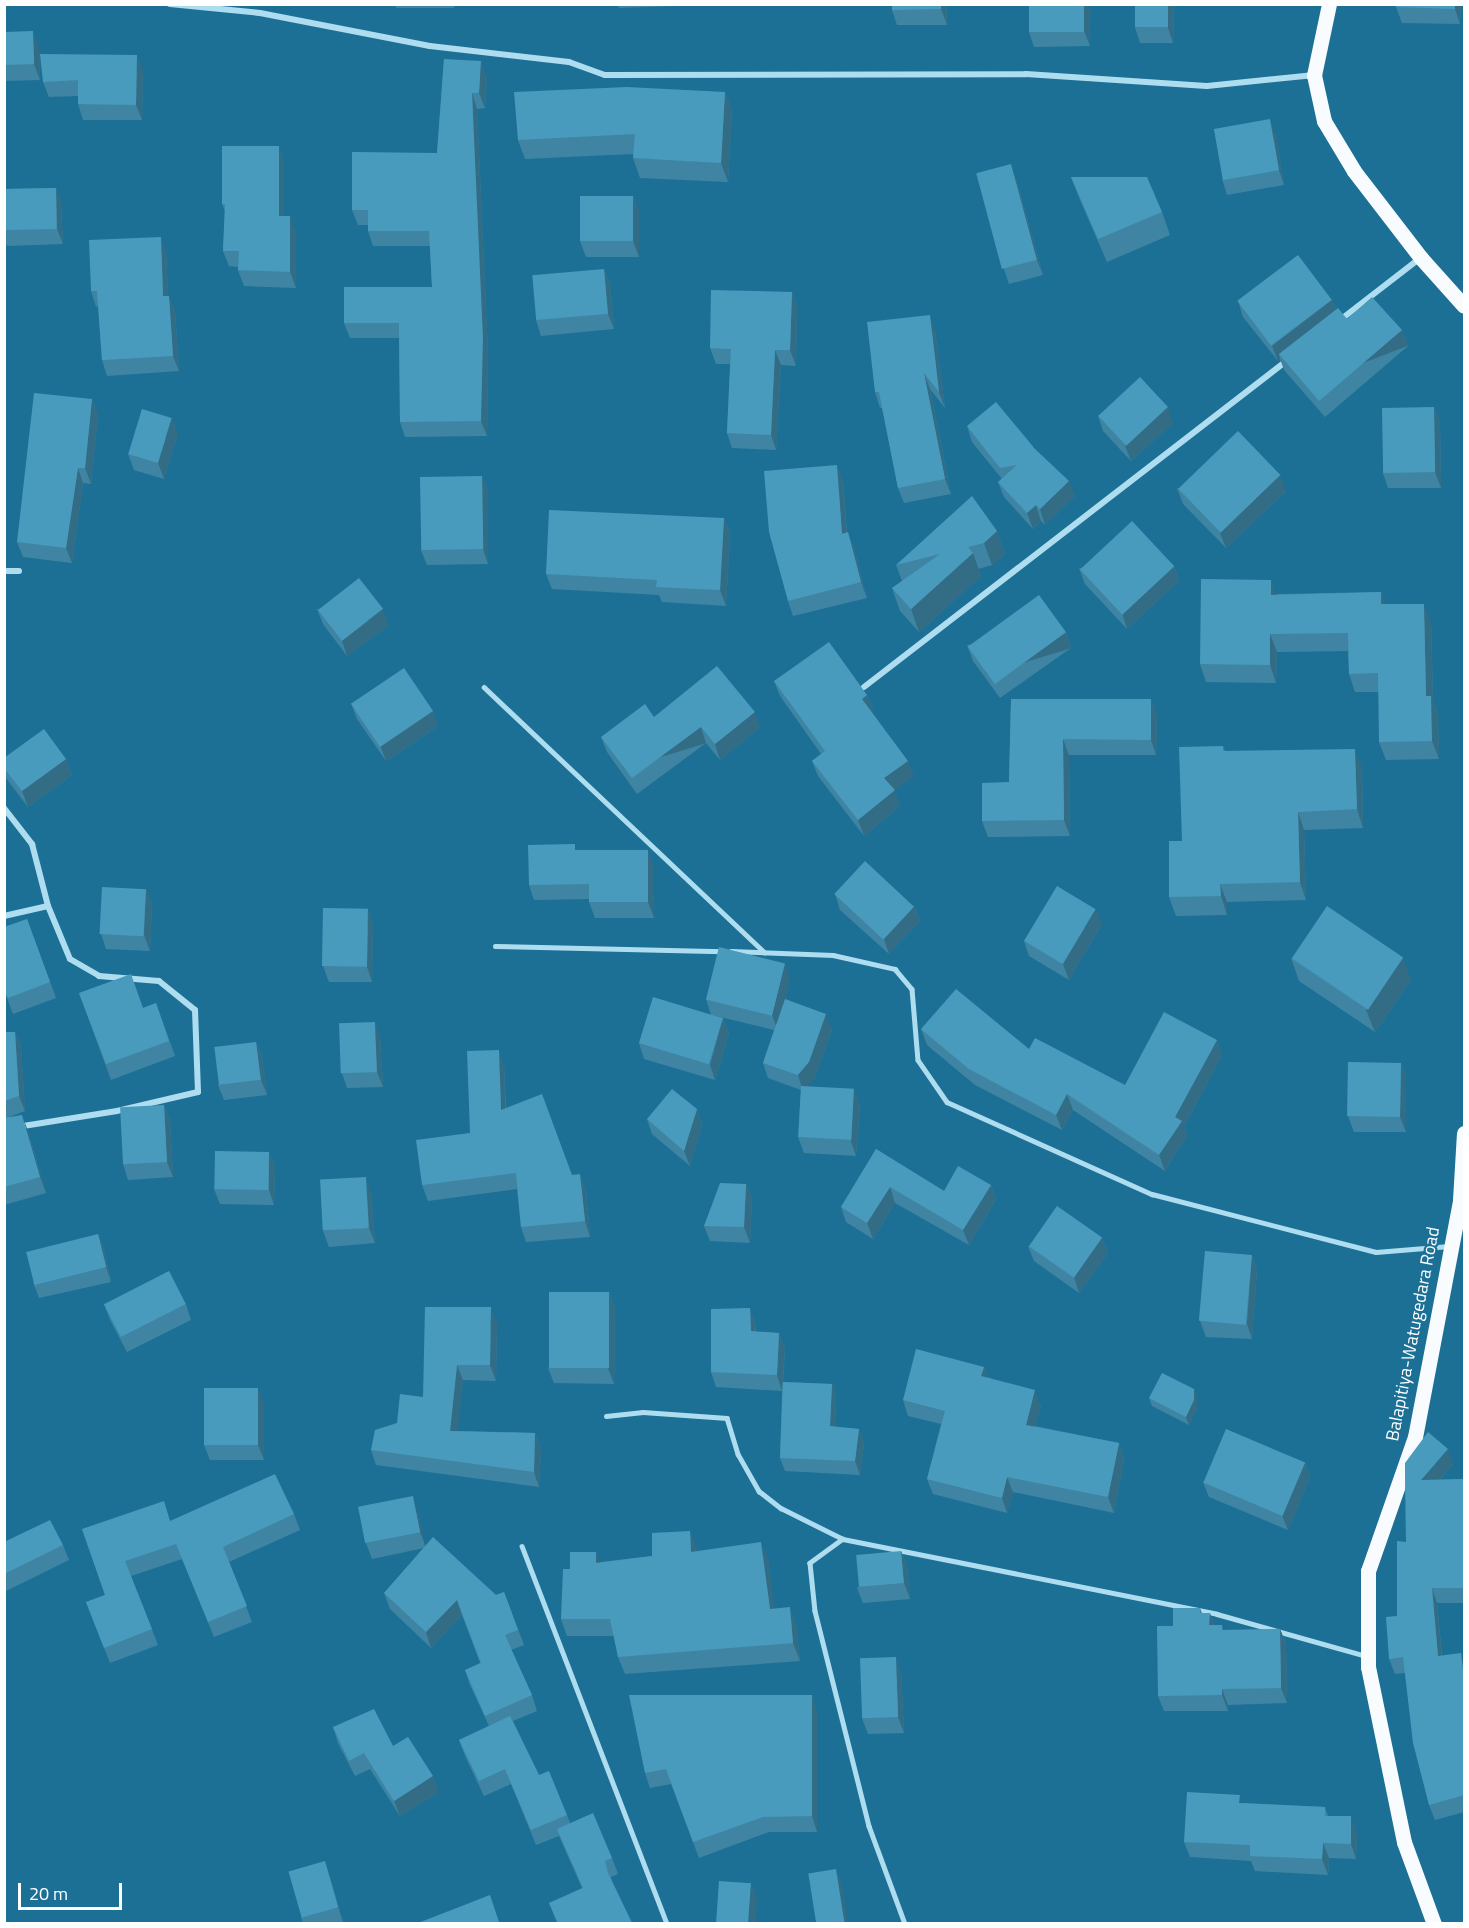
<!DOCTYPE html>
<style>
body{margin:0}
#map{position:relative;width:1469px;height:1928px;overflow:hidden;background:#1c7096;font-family:"Titillium Web",sans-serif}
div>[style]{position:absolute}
.lane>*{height:4.5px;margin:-2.25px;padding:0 2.25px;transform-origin:2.25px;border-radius:2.25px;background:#afddf0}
.street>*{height:6px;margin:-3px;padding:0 3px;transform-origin:3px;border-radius:3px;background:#afddf0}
.primary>*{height:15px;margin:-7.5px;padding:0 7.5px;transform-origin:7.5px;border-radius:7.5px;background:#f8fcff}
.wall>*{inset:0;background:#3f85a3;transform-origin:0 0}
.shaded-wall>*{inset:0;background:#336c85;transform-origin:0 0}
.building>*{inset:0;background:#499bbe;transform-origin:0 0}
span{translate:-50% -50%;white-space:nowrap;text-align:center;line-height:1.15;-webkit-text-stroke:4.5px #1c7096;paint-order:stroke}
.street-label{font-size:18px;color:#fff}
.frame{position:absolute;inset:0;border:6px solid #fff;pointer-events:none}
.scale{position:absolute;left:18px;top:1883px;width:104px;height:27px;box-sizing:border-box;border:3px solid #fff;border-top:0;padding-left:8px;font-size:18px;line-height:21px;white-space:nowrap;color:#fff;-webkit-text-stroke:4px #1c7096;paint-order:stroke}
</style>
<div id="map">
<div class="lane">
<i style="left:484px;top:687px;width:386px;rotate:43.4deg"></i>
<i style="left:495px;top:946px;width:227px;rotate:1.3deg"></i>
<i style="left:731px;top:951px;width:102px;rotate:2.2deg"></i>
<i style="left:833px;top:955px;width:64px;rotate:12.7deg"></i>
<i style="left:895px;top:969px;width:26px;rotate:50deg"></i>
<i style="left:912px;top:989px;width:71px;rotate:85.2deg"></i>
<i style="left:918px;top:1060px;width:51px;rotate:55.4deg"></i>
<i style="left:947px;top:1102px;width:225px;rotate:24.2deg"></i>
<i style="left:1152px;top:1194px;width:231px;rotate:14.5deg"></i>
<i style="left:1376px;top:1252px;width:73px;rotate:-4.7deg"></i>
<i style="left:606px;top:1416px;width:37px;rotate:-6deg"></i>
<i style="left:643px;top:1412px;width:84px;rotate:4.1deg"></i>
<i style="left:727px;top:1418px;width:38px;rotate:73deg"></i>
<i style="left:738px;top:1454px;width:43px;rotate:60.4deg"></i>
<i style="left:759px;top:1491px;width:28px;rotate:38deg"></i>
<i style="left:781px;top:1508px;width:69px;rotate:26.6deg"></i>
<i style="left:843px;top:1539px;width:381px;rotate:11.3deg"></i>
<i style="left:1217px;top:1614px;width:155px;rotate:15.7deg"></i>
<i style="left:843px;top:1539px;width:41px;rotate:144deg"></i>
<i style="left:810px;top:1563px;width:48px;rotate:84.1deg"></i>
<i style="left:815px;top:1611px;width:222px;rotate:75.9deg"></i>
<i style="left:869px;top:1826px;width:104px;rotate:69.8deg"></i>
<i style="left:522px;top:1546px;width:405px;rotate:69deg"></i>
</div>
<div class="street">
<i style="left:170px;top:4px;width:90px;rotate:5.7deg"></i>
<i style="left:260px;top:13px;width:173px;rotate:11deg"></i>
<i style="left:430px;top:46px;width:140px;rotate:6.6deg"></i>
<i style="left:569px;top:62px;width:38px;rotate:20deg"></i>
<i style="left:605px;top:75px;width:421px;rotate:-0.1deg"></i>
<i style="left:1026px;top:74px;width:181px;rotate:3.8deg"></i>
<i style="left:1207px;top:86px;width:108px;rotate:-5.9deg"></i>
<i style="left:1340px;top:320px;width:100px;rotate:-37.7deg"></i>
<i style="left:4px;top:571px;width:15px"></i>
<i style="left:864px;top:687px;width:537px;rotate:-37.66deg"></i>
<i style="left:4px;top:808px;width:46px;rotate:52.1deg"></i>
<i style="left:32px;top:844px;width:64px;rotate:75.5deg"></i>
<i style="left:48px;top:906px;width:57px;rotate:67.5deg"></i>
<i style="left:70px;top:959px;width:34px;rotate:30deg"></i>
<i style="left:99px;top:976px;width:60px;rotate:4.8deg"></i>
<i style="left:159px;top:981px;width:46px;rotate:38.9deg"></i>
<i style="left:195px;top:1010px;width:82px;rotate:87.9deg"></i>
<i style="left:198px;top:1092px;width:83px;rotate:166.8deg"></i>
<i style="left:117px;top:1111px;width:114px;rotate:170.9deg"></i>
<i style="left:4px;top:916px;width:45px;rotate:-12.8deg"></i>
</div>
<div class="primary">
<i style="left:1329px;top:4px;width:73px;rotate:101.9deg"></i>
<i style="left:1314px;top:75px;width:47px;rotate:77.7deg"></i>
<i style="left:1324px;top:121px;width:58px;rotate:59deg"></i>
<i style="left:1354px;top:171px;width:110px;rotate:52.4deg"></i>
<i style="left:1421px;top:258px;width:64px;rotate:48.1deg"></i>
<i style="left:1434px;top:1924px;width:87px;rotate:-110.1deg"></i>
<i style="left:1404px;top:1842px;width:179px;rotate:-101.6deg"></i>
<i style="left:1368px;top:1667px;width:96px;rotate:-90deg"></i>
<i style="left:1368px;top:1571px;width:142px;rotate:-70.7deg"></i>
<i style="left:1415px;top:1437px;width:241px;rotate:-79.2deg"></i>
<i style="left:1460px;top:1200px;width:67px;rotate:-86.6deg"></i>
</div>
<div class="wall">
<i style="left:396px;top:4px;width:58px;height:4px"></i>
<i style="clip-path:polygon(617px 4px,678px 4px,678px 6px,619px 8px)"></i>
<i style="clip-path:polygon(892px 4px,946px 4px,947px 25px,897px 25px,892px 10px)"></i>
<i style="clip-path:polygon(1029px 4px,1089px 4px,1090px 46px,1034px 47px,1029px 32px)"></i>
<i style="clip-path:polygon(1135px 4px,1174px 4px,1173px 43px,1140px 43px,1135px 27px)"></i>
<i style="clip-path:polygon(1461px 4px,1460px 24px,1402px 23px,1396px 7px)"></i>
<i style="clip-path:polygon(4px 32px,39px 47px,40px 80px,4px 81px)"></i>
<i style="clip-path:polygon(444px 59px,487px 76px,485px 108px,477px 109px,488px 354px,487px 436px,405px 437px,400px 422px,399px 338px,350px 338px,344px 323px,432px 287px,430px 246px,373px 246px,368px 231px,368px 225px,358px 225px,352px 210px,437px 153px)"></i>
<i style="clip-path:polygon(143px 70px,142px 120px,83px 120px,78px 104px,78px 96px,49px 97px,43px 82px)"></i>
<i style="clip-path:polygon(725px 92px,732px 111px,728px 182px,640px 178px,633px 158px,633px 154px,525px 159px,518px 140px)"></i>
<i style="clip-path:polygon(1276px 135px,1284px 185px,1227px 195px,1222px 179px)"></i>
<i style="clip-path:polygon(284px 161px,284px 216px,296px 232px,296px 288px,244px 286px,238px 270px,238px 267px,229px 266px,223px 251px,225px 212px,222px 204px)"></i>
<i style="clip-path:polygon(1071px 177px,1162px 212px,1170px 235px,1107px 262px,1080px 200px)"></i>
<i style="clip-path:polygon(1016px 179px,1043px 275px,1009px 284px,1004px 269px)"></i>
<i style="clip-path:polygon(56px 188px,61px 203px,63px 244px,7px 246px,4px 240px,4px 189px)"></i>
<i style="clip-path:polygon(633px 196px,639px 212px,639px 257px,586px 257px,580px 241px)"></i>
<i style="clip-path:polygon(166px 252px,168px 296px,175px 311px,179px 371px,107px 376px,102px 360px,98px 306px,96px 307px,91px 291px)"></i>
<i style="clip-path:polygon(604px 269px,610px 285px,614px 329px,541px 336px,536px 320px)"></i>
<i style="clip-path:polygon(792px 292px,797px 307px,796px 366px,781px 365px,776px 450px,732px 448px,727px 433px,730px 364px,716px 364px,710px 348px)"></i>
<i style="clip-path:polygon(1332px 300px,1336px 310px,1347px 319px,1402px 330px,1408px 346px,1325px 417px,1284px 370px,1280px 359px,1278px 361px,1243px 317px,1238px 301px)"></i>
<i style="clip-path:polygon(935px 330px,945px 408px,930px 389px,951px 494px,904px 503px,898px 488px,882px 408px,880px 408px,875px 392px)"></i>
<i style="clip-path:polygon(92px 399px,98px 415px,91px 484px,83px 483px,72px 563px,23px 557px,17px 542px)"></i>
<i style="clip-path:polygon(1434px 407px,1440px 423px,1441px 488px,1388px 488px,1383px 473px)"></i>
<i style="clip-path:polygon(1098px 416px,1173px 423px,1131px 461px,1103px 431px)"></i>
<i style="clip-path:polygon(967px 426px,1035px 449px,1075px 496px,1045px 525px,1041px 521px,1033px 529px,1004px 497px,998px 482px,1002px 479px,972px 442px)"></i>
<i style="clip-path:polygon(178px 433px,164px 479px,134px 470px,128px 454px)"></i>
<i style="clip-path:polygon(482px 476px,488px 492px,488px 564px,427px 565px,421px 550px)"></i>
<i style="clip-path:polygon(843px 480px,847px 532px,854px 548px,867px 598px,793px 616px,788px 601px)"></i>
<i style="clip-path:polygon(1177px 488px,1286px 491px,1226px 548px,1183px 504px)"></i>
<i style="clip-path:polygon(724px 518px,730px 533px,726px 606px,662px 602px,659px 595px,552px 589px,546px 574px)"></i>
<i style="clip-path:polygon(997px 531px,1005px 554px,992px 565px,978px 569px,981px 576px,919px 632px,900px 611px,892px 588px,902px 581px,896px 565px)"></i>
<i style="clip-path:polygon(1174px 566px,1179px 581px,1127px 629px,1085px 584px,1079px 568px)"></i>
<i style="clip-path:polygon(1381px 592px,1385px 604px,1431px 622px,1433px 700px,1438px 714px,1439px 759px,1386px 760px,1379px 742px,1379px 692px,1355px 692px,1349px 674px,1348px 651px,1277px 652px,1276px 683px,1206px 682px,1200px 664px,1277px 594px)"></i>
<i style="clip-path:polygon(317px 609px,389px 625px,347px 656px,323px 624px)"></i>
<i style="clip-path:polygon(1066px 632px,1071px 648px,1000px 698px,973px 661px,967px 645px)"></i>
<i style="clip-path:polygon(774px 681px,867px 695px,873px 710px,871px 711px,914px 776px,894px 790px,900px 806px,864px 836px,818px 776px,812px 761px,821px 754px,780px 696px)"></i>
<i style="clip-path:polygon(1011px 699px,1157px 715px,1156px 755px,1069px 755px,1070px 836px,988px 837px,982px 821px,1009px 782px)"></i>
<i style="clip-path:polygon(351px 703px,438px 726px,386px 761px,357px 719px)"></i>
<i style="clip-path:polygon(654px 717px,760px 727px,720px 760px,706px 743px,637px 794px,607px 752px,601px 737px)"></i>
<i style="clip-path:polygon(1223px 746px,1225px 751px,1362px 767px,1363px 828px,1304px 830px,1306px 900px,1227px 902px,1227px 915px,1176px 916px,1169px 897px,1182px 841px)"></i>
<i style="clip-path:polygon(4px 758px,66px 759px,72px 775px,28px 807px,5px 777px,4px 774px)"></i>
<i style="clip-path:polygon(577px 850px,654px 866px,654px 918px,595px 918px,589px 902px,589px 899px,534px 900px,529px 885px)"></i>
<i style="clip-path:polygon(146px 889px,152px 905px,150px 951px,106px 949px,101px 934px)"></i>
<i style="clip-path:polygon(835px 894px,914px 906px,920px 921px,889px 954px,840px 910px)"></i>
<i style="clip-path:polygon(27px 919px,56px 998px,13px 1014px,4px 990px)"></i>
<i style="clip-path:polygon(373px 924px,372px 982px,329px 982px,323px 966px)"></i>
<i style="clip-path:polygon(1102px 924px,1069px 980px,1029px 956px,1024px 941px)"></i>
<i style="clip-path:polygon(1291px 958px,1411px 980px,1375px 1032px,1299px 981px)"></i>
<i style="clip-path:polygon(790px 978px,785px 999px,832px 1029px,815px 1078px,807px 1086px,860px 1105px,856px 1156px,804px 1153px,798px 1137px,801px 1090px,768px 1078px,763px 1063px,774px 1030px,716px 1016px,723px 1018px,729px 1034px,715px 1080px,644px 1059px,639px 1043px,711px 1015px,706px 999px)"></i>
<i style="clip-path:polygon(79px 993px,143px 1008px,156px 1003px,175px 1056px,111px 1080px)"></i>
<i style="clip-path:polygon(921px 1029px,1029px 1049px,1125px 1085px,1217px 1040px,1222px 1055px,1184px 1127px,1187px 1136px,1165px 1171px,1073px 1110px,1062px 1130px,975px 1085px,927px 1045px)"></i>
<i style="clip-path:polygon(4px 1032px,15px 1032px,21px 1047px,25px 1111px,9px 1117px,28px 1131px,46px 1193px,4px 1205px)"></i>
<i style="clip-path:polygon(380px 1037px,383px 1087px,347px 1088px,342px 1073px)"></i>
<i style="clip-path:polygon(256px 1042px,262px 1057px,267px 1095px,224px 1100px,218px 1085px)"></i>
<i style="clip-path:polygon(1401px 1063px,1406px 1078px,1406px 1132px,1354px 1132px,1348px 1116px)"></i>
<i style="clip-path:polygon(504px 1065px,506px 1108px,586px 1190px,590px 1237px,526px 1242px,521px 1227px,517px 1189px,428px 1201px,422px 1185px,470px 1133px)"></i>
<i style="clip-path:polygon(164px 1105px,170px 1120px,173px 1177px,128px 1180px,123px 1164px)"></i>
<i style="clip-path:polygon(697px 1109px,702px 1125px,690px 1166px,652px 1134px,647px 1119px)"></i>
<i style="clip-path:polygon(876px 1149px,944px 1191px,991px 1185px,996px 1200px,969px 1245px,895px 1203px,873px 1239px,846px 1222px,841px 1207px)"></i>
<i style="clip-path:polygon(269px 1152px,275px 1168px,274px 1205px,220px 1204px,214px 1189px)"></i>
<i style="clip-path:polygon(746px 1184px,752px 1199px,750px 1243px,710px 1241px,704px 1226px)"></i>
<i style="clip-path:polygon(371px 1192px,375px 1243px,329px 1247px,323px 1231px)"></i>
<i style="clip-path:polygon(98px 1234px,104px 1250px,111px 1282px,39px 1298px,33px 1282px)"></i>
<i style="clip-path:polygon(1102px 1238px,1108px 1253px,1079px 1293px,1034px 1261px,1028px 1246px)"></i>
<i style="clip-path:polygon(1252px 1255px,1257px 1270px,1252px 1339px,1206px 1337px,1200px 1321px)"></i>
<i style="clip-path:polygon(609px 1292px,615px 1308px,614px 1384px,554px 1383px,548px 1368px)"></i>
<i style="clip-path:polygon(104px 1304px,186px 1304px,191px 1320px,127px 1352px,110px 1320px)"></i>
<i style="clip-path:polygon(750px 1308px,755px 1323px,756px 1332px,779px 1333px,785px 1349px,783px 1382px,832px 1384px,836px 1397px,835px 1427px,859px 1429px,864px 1443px,860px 1475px,785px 1471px,780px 1458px,782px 1391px,716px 1387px,711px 1372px)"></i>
<i style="clip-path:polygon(497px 1323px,496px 1381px,463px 1380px,457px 1431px,535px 1433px,541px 1449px,539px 1487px,376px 1465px,371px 1450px)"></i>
<i style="clip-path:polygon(984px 1367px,988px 1377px,1041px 1405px,1035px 1426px,1119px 1443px,1124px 1459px,1114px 1513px,1013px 1492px,1007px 1513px,933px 1494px,927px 1479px,941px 1424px,908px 1416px,903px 1400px)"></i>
<i style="clip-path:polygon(1194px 1389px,1197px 1397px,1197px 1408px,1189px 1425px,1152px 1406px,1149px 1398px)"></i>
<i style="clip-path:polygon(264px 1404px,264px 1460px,210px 1460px,204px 1445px)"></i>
<i style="clip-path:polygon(1305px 1462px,1310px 1477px,1288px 1530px,1209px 1497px,1203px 1482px)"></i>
<i style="clip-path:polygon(1405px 1463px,1453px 1464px,1440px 1480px,1464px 1479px,1464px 1603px,1437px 1603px,1442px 1656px,1464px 1663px,1464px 1812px,1435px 1820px,1429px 1805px,1405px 1673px,1395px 1674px,1389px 1659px,1397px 1616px,1406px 1542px)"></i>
<i style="clip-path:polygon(418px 1512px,425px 1546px,496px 1595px,504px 1592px,524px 1645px,511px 1650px,532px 1695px,537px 1711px,513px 1721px,539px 1775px,567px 1815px,570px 1823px,612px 1858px,618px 1874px,611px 1877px,612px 1881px,632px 1923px,557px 1923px,549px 1903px,582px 1888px,559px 1836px,536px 1845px,511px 1784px,484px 1796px,465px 1756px,459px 1740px,489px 1726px,470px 1685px,465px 1670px,480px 1663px,462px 1615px,431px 1648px,390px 1609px,384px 1593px,424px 1548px,372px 1559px,366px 1543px)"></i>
<i style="clip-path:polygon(294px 1514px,300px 1530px,229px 1562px,252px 1622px,214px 1637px,182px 1559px,131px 1576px,158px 1645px,110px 1663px,86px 1602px,105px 1595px,82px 1529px,171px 1521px)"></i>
<i style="clip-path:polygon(690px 1531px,697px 1551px,768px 1559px,774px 1609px,796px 1625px,800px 1661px,625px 1674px,618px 1657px,614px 1636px,567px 1636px,561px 1619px,570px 1569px,600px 1562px,652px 1556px)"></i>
<i style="clip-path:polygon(4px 1542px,63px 1545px,69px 1560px,4px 1592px)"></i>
<i style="clip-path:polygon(901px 1551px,907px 1566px,910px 1599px,863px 1603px,857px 1588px)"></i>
<i style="clip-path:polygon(1200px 1608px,1202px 1613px,1215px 1625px,1222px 1625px,1223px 1630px,1280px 1629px,1286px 1644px,1287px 1703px,1228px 1705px,1228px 1711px,1164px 1711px,1158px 1696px,1173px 1626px)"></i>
<i style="clip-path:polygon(901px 1673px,904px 1733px,868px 1734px,862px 1718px)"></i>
<i style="clip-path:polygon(817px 1710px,817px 1832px,769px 1832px,699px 1858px,671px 1784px,650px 1788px,645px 1773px)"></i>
<i style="clip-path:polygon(333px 1727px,393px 1746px,439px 1792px,400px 1816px,370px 1769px,355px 1776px,338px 1743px)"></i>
<i style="clip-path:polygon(1243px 1803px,1325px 1807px,1328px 1816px,1357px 1832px,1356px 1859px,1329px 1858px,1328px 1875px,1255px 1871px,1251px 1861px,1190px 1857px,1184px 1842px)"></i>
<i style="clip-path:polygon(330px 1877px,343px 1922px,338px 1923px,303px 1923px,301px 1917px)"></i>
</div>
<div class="shaded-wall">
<i style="clip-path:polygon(941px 4px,946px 4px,947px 25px,941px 9px)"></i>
<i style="clip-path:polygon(1084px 4px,1089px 4px,1090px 46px,1084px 31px)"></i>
<i style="clip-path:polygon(1168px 4px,1174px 4px,1173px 43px,1168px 28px)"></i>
<i style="clip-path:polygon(1455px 4px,1461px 4px,1460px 24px,1455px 9px)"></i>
<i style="clip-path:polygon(33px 31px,39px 47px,40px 80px,34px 64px)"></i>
<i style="clip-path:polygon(137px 55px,143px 70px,142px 120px,136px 105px)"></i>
<i style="clip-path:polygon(481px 61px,487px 76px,485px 108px,479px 93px)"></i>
<i style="clip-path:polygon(725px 92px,732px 111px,728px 182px,721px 163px)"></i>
<i style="clip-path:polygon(472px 93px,477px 109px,488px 354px,487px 436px,481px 421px)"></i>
<i style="clip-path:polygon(1270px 119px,1276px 135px,1284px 185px,1279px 170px)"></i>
<i style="clip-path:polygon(279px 146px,284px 161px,284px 231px,279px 216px)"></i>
<i style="clip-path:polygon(1011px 164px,1016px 179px,1043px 275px,1037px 260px)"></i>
<i style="clip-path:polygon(56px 188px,61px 203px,63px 244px,57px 229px)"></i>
<i style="clip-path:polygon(633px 196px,639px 212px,639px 257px,633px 241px)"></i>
<i style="clip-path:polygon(290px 216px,296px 232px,296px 288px,290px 272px)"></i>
<i style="clip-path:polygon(161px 237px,166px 252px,169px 311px,163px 296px)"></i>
<i style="clip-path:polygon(604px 269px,610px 285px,614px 329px,608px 314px)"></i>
<i style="clip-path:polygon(792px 292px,797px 307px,796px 366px,790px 350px)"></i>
<i style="clip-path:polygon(169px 296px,175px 311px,179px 371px,173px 356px)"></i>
<i style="clip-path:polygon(1332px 300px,1338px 315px,1279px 354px,1280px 359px,1278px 361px,1272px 346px)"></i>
<i style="clip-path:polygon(930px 315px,935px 330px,945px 408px,939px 392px)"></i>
<i style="left:1402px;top:330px;width:17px;height:109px;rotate:69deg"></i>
<i style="clip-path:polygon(775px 350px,781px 365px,776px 450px,771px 435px)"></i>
<i style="clip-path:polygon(924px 373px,930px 389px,951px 494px,945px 479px)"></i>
<i style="clip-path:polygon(92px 399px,98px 415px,91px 484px,85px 468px)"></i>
<i style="clip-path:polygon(1168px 407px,1173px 423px,1131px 461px,1125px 446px)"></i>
<i style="clip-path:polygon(1434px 407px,1440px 423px,1441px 488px,1435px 472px)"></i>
<i style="clip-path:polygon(172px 418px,178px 433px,164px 479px,158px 463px)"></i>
<i style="clip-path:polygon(837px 465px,843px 480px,848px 549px,842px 534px)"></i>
<i style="clip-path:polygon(78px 468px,83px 483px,72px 563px,66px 548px)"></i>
<i style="clip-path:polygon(1280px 475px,1286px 491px,1226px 548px,1220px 533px)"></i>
<i style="clip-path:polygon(482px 476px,488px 492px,488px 564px,483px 549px)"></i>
<i style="clip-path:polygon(1069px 481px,1075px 496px,1045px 525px,1040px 509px)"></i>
<i style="clip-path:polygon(1036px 505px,1041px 521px,1033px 529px,1027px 513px)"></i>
<i style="clip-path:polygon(724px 518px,730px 533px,726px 606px,720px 590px)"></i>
<i style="clip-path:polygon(997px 531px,1005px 554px,992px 565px,984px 543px)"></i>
<i style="clip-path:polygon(848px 532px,854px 548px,867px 598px,861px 582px)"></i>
<i style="clip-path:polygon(973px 553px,981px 576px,919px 632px,911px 609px)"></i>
<i style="clip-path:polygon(1174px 566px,1179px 581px,1127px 629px,1122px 613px)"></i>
<i style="clip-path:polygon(1271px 580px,1278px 598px,1271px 595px)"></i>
<i style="clip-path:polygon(1381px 592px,1388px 611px,1381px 604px)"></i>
<i style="clip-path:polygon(1424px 604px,1431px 622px,1433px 700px,1438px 714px,1439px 759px,1432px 741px,1426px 696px)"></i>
<i style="clip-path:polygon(383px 609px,389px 625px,347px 656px,342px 641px)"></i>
<i style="left:1066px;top:632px;width:17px;height:88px;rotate:73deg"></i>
<i style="clip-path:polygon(1270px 634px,1277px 652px,1276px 683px,1270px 665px)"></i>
<i style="clip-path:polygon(867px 695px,873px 710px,867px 714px,862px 699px)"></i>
<i style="clip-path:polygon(1151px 699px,1157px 715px,1156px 755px,1151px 740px)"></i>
<i style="clip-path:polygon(433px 711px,438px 726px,386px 761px,380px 745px)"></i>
<i style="clip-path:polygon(755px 712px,760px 727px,720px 760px,715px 744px)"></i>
<i style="left:701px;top:727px;width:17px;height:86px;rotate:73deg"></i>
<i style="clip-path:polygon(1063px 739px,1069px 755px,1070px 836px,1064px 820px)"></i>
<i style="clip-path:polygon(1355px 749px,1362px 767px,1363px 828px,1357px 809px)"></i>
<i style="clip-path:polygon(66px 759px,72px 775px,28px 807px,22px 791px)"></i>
<i style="clip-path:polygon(908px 761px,914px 776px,890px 793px,884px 778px)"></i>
<i style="clip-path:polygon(895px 790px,900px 806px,864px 836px,858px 820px)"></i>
<i style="clip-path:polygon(1298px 812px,1304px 830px,1306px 900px,1300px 882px)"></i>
<i style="clip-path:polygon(648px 850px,654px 866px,654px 918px,648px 902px)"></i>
<i style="clip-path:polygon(1220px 884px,1227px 902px,1227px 915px,1221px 896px)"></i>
<i style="clip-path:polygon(146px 889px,152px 905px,150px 951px,144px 935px)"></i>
<i style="clip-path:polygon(914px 906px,920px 921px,889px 954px,884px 939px)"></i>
<i style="clip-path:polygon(368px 909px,373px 924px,372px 982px,367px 967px)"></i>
<i style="clip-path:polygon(1096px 909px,1102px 924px,1069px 980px,1063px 964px)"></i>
<i style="clip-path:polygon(1403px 957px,1411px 980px,1375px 1032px,1366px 1010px)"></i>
<i style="clip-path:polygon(785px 963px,790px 978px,778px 1031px,772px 1015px)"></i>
<i style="clip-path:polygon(826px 1014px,832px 1029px,815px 1078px,803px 1091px,798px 1075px)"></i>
<i style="clip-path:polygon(723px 1018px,729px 1034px,715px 1080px,710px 1065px)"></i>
<i style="clip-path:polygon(375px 1022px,380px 1037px,383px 1087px,377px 1072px)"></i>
<i style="clip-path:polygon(15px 1032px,21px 1047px,25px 1111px,19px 1096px)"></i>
<i style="clip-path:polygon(1217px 1040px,1222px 1055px,1184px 1127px,1187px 1136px,1165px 1171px,1159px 1155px,1175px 1117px)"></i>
<i style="clip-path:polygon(256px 1042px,262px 1057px,267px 1095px,261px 1080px)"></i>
<i style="clip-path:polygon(499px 1050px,504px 1065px,506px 1125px,501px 1110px)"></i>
<i style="clip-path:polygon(1401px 1063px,1406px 1078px,1406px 1132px,1400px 1117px)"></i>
<i style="clip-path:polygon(854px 1089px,860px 1105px,856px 1156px,851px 1141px)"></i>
<i style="clip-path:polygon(1067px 1094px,1073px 1110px,1062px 1130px,1056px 1115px)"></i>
<i style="clip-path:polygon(164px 1105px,170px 1120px,173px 1177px,167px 1162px)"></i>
<i style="clip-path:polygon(697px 1109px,702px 1125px,690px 1166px,684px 1151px)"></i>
<i style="clip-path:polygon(22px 1115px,28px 1131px,46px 1193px,40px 1177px)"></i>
<i style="clip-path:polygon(269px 1152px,275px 1168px,274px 1205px,269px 1190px)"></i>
<i style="clip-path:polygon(580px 1174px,586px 1190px,590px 1237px,585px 1221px)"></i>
<i style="clip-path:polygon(366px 1177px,371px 1192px,375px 1243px,369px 1228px)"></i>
<i style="clip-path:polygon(746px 1184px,752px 1199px,750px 1243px,744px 1227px)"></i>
<i style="clip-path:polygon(991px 1185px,996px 1200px,969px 1245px,963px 1230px)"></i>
<i style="clip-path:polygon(890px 1187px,895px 1203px,873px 1239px,867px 1223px)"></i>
<i style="clip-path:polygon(98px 1234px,104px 1250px,111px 1282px,106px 1267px)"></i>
<i style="clip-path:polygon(1102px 1238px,1108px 1253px,1079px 1293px,1074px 1277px)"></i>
<i style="clip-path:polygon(1252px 1255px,1257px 1270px,1252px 1339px,1247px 1324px)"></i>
<i style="clip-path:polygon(609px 1292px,615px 1308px,614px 1384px,608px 1368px)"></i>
<i style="clip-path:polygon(491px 1307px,497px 1323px,496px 1381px,490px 1365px)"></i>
<i style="clip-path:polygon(750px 1308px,755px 1323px,756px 1347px,751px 1331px)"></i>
<i style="clip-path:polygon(779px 1333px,785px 1349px,782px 1391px,777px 1375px)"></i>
<i style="clip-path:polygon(457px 1365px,463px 1380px,456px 1446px,450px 1431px)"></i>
<i style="clip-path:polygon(984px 1367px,990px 1382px,981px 1376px)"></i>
<i style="clip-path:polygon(832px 1384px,836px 1397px,835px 1440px,830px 1426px)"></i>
<i style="clip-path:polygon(258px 1388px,264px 1404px,264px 1460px,258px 1445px)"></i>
<i style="clip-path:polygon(1194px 1389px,1197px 1397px,1197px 1408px,1189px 1425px,1186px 1417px)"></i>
<i style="clip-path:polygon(1035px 1390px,1041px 1405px,1031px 1440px,1026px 1425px)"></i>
<i style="clip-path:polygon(859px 1429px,864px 1443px,860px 1475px,855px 1461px)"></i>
<i style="clip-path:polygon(535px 1433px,541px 1449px,539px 1487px,534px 1472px)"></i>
<i style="clip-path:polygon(1119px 1443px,1124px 1459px,1114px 1513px,1108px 1497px)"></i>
<i style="clip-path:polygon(1448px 1449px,1453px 1464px,1427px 1495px,1421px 1480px)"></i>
<i style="clip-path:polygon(1305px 1462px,1310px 1477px,1288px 1530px,1282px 1515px)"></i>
<i style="clip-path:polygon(1007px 1477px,1013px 1492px,1007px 1513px,1002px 1498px)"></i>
<i style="clip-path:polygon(413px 1496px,418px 1512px,426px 1547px,420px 1532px)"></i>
<i style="clip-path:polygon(690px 1531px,697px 1549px,697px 1569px,691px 1552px)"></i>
<i style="clip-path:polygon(761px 1542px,768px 1559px,777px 1626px,770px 1609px)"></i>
<i style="clip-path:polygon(901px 1551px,907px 1566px,910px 1599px,904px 1583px)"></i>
<i style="clip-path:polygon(596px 1552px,603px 1569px,596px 1563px)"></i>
<i style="clip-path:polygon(1432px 1588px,1437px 1603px,1443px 1671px,1438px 1656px)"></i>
<i style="clip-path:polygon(457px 1600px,462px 1615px,431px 1648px,426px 1632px)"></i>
<i style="clip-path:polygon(790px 1607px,796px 1625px,800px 1661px,793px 1643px)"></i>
<i style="clip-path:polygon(1210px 1613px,1216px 1629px,1209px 1625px)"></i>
<i style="clip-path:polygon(1280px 1629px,1286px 1644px,1287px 1703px,1281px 1688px)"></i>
<i style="clip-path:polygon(1461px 1653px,1464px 1663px,1464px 1679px)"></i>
<i style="clip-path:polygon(896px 1657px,901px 1673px,904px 1733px,898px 1717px)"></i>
<i style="clip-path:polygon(1222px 1689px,1228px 1705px,1228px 1711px,1222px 1695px)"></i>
<i style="clip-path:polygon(812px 1695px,817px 1710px,817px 1832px,812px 1816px)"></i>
<i style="clip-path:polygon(433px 1776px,439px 1792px,400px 1816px,394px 1801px)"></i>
<i style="clip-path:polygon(1351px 1816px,1357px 1832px,1356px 1859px,1351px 1844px)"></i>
<i style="clip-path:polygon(1323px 1843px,1329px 1858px,1328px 1875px,1322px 1859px)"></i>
<i style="clip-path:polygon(325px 1861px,330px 1877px,343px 1922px,338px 1907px)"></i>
<i style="clip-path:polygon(836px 1869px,842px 1884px,848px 1923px,845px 1923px)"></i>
<i style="clip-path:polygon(751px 1883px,757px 1899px,756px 1923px,749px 1923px)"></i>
</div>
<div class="building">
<i style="clip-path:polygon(892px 4px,941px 4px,941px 9px,892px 10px)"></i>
<i style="left:1029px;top:4px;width:55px;height:28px"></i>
<i style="left:1135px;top:4px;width:33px;height:23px"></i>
<i style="clip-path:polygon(1396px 4px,1455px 4px,1455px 9px,1396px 7px)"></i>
<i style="left:33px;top:31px;width:33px;height:29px;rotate:88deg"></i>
<i style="clip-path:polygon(40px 54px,137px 55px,136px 105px,78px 104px,78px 80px,43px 82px)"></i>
<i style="clip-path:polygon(444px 59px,481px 61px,479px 93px,472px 93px,483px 338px,481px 421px,400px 422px,399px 323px,344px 323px,344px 287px,432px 287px,429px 231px,368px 231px,368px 210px,352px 210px,352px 152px,437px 153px)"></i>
<i style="clip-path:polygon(627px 87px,725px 92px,721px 163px,633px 158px,635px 134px,518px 140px,514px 92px)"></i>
<i style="left:1270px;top:119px;width:52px;height:57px;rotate:80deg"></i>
<i style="clip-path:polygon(222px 146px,279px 146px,279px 216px,290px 216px,290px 272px,238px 270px,239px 251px,223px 251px,225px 204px,222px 204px)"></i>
<i style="left:1011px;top:164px;width:99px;height:36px;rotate:75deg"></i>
<i style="clip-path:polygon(1071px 177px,1147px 177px,1162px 212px,1098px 239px)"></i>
<i style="left:56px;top:188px;width:41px;height:52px;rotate:89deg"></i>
<i style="left:580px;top:196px;width:53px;height:45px"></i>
<i style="clip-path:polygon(161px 237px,163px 296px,169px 296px,173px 356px,102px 360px,97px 291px,91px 291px,89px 240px)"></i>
<i style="left:1298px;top:255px;width:56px;height:76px;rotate:53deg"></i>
<i style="left:604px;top:269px;width:45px;height:72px;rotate:85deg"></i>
<i style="clip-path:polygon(711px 290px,792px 292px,790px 350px,775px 350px,771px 435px,727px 433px,731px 349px,710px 348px)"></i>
<i style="clip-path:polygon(1372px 297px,1402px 330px,1319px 401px,1279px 354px,1338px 308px,1347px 319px)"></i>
<i style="clip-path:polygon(930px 315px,939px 392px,924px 373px,945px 479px,898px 488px,879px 392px,875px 392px,867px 322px)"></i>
<i style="left:1140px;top:377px;width:41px;height:57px;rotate:47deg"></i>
<i style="clip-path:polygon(34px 393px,92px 399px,85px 468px,78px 468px,66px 548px,17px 542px)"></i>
<i style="clip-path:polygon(996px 402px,1035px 449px,1069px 481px,1040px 509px,1036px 505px,1027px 513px,998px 482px,1017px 465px,1000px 468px,967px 426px)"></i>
<i style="left:1434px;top:407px;width:65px;height:52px;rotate:89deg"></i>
<i style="left:142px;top:409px;width:31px;height:47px;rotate:17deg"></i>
<i style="left:1238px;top:431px;width:61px;height:83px;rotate:46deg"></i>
<i style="clip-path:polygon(837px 465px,842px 534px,848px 532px,861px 582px,788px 601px,769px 532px,764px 471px)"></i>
<i style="left:482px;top:476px;width:73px;height:62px;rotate:89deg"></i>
<i style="clip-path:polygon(972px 496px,997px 531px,984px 543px,968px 547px,973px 553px,911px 609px,892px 588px,940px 554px,896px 565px)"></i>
<i style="clip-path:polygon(549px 510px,724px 518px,720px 590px,656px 587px,657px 580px,546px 574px)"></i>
<i style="left:1132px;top:521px;width:62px;height:71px;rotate:47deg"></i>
<i style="left:359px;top:578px;width:39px;height:52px;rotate:52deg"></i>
<i style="clip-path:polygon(1201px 579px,1271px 580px,1271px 595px,1381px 592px,1381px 604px,1424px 604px,1426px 696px,1431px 696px,1432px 741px,1379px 742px,1378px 673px,1349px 674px,1348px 633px,1270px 634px,1270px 665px,1200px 664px)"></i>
<i style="left:1039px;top:595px;width:46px;height:88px;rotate:54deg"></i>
<i style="clip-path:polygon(829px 642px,867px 695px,862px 699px,908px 761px,884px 778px,895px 790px,858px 820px,812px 761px,825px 751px,774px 681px)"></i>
<i style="clip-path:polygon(717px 666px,755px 712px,715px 744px,701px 727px,632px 778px,601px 737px,645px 704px,654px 717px)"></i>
<i style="left:404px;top:668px;width:52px;height:64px;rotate:56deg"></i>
<i style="clip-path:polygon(1011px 699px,1151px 699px,1151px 740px,1063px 739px,1064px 820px,982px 821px,982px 783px,1009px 782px)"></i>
<i style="clip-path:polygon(44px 729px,66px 759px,22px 791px,4px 768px,4px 758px)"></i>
<i style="clip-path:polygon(1223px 746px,1223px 751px,1355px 749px,1357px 809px,1298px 812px,1300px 882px,1220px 884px,1221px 896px,1169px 897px,1169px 841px,1182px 841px,1179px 747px)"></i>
<i style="clip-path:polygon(575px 844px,575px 850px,648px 850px,648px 902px,589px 902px,589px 884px,529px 885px,528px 845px)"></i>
<i style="left:865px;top:861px;width:67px;height:45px;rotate:43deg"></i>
<i style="left:1057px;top:886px;width:45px;height:64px;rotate:31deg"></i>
<i style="left:102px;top:887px;width:44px;height:47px;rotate:3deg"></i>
<i style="left:1327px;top:906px;width:92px;height:63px;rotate:34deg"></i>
<i style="left:323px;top:908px;width:45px;height:58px;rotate:1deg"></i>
<i style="clip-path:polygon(27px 919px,50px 982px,8px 998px,4px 989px,4px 927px)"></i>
<i style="left:719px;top:947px;width:68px;height:54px;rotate:14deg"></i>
<i style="clip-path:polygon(131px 974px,143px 1008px,156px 1003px,169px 1041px,106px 1064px,79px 993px)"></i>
<i style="clip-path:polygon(956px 989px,1029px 1049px,1035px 1038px,1125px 1085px,1164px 1012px,1217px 1040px,1175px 1117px,1182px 1121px,1159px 1155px,1067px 1094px,1056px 1115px,969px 1069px,921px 1029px)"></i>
<i style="left:653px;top:997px;width:73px;height:48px;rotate:17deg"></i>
<i style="clip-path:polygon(785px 999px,826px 1014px,809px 1062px,798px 1075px,763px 1063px)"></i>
<i style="left:375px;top:1022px;width:50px;height:36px;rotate:88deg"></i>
<i style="clip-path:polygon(4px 1032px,15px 1032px,19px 1096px,4px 1101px)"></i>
<i style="left:256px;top:1042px;width:38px;height:42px;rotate:83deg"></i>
<i style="clip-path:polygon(499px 1050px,501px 1110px,542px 1094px,572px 1175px,580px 1174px,585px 1221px,521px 1227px,516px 1173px,422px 1185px,416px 1140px,470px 1133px,467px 1051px)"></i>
<i style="left:1348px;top:1062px;width:53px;height:54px;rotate:1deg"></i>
<i style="left:801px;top:1086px;width:53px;height:51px;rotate:3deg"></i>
<i style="clip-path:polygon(672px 1089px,697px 1109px,684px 1151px,647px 1119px)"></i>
<i style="left:164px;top:1105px;width:57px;height:44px;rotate:87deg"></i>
<i style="clip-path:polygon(22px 1115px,40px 1177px,4px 1187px,4px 1118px)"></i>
<i style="clip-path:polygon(876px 1149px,944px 1191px,958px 1166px,991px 1185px,963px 1230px,890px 1187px,867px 1223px,841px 1207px)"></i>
<i style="left:215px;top:1151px;width:54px;height:38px;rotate:1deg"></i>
<i style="left:366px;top:1177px;width:51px;height:46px;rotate:87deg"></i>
<i style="clip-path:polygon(720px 1183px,746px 1184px,744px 1227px,704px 1226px)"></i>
<i style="left:1057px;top:1206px;width:55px;height:49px;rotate:35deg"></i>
<i style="left:98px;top:1234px;width:34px;height:74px;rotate:76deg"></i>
<i style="left:1205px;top:1251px;width:47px;height:70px;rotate:5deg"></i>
<i style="left:169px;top:1271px;width:37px;height:73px;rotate:63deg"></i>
<i style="left:549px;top:1292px;width:60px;height:76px"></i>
<i style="clip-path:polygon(425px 1307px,491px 1307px,490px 1365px,457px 1365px,450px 1431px,535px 1433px,534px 1472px,371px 1450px,375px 1430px,397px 1423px,400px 1394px,423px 1397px)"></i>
<i style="clip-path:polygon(750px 1308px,751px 1331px,779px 1333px,777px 1375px,711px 1372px,711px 1309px)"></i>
<i style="clip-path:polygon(916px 1349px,984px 1367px,981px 1376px,1035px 1390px,1026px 1425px,1119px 1443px,1108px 1497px,1007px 1477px,1002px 1498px,927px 1479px,945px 1411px,903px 1400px)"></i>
<i style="clip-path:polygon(1162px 1373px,1194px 1389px,1194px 1400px,1186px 1417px,1149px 1398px)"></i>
<i style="clip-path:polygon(783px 1382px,832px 1384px,830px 1426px,859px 1429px,855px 1461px,780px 1458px)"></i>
<i style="left:204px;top:1388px;width:54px;height:57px"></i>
<i style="left:1226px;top:1429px;width:86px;height:58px;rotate:23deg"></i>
<i style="clip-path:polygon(1428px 1432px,1448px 1449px,1421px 1480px,1464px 1479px,1464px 1588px,1432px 1588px,1438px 1656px,1461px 1653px,1464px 1679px,1464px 1795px,1429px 1805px,1413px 1743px,1403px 1657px,1389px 1659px,1386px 1617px,1397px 1616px,1397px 1541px,1406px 1542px,1405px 1463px)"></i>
<i style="clip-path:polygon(275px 1474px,294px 1514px,223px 1547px,247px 1606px,208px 1622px,176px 1544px,125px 1561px,152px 1629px,104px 1648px,86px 1602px,105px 1595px,82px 1529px,164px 1501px,170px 1521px)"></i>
<i style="left:413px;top:1496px;width:37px;height:56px;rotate:79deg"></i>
<i style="clip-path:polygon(50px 1520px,63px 1545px,4px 1574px,4px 1542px)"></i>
<i style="clip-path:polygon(690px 1531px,691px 1552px,761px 1542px,770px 1609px,790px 1607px,793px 1643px,618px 1657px,610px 1619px,561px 1619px,563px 1569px,570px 1569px,570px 1552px,596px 1552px,596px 1563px,652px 1556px,652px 1533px)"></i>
<i style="clip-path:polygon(433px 1537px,496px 1595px,504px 1592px,518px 1630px,505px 1635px,532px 1695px,485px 1716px,465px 1670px,481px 1663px,457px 1600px,426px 1632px,384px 1593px)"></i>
<i style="left:901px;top:1551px;width:32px;height:45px;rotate:85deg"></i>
<i style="clip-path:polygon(1173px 1608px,1200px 1608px,1200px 1613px,1210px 1613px,1209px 1625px,1222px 1625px,1222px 1630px,1280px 1629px,1281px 1688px,1222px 1689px,1222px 1695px,1158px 1696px,1157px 1626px,1173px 1626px)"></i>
<i style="left:896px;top:1657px;width:60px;height:36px;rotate:88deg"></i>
<i style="clip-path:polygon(629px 1695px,812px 1695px,812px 1816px,763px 1817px,693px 1842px,666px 1769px,645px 1773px)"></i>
<i style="clip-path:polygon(374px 1709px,393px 1746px,408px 1737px,433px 1776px,394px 1801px,364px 1753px,349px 1761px,333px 1727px)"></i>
<i style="clip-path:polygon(510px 1716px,539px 1775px,549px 1771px,567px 1815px,531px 1830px,505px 1769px,479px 1781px,459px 1740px)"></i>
<i style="clip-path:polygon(1187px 1792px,1240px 1795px,1239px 1803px,1325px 1807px,1325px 1816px,1351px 1816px,1351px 1844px,1323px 1843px,1322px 1859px,1250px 1856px,1250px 1845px,1184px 1842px)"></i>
<i style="clip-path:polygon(593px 1813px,612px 1858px,605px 1861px,608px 1873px,632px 1923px,558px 1923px,549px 1903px,583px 1888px,557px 1829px)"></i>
<i style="left:325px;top:1861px;width:48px;height:38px;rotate:74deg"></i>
<i style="left:836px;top:1869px;width:55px;height:28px;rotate:81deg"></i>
<i style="left:719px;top:1881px;width:32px;height:42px;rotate:4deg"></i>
<i style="clip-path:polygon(490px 1895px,499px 1922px,495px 1923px,418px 1923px)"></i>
</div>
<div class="street-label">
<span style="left:1413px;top:1334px;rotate:-79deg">Balapitiya-Watugedara Road</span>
</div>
<div class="frame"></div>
<div class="scale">20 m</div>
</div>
